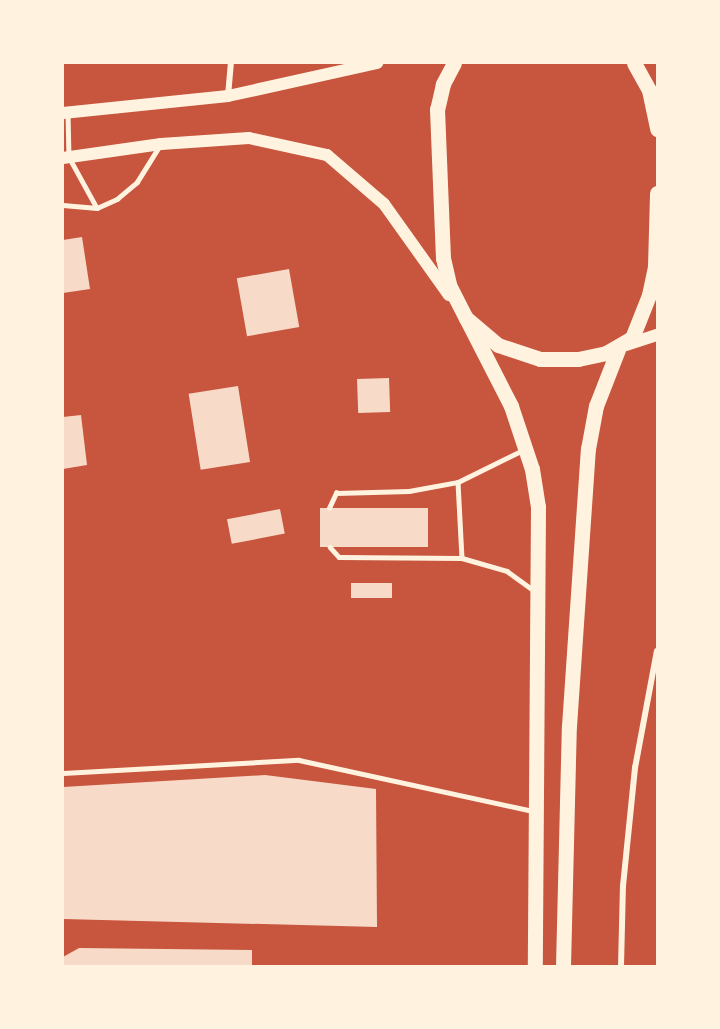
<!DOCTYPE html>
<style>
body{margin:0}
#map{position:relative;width:720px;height:1029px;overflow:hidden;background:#c8553d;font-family:"Fira Sans Condensed",sans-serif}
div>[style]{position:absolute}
.building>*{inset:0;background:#f7dbc8;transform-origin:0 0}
.service>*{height:4.5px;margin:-2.25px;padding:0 2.25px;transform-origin:2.25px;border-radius:2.25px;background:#fff3e0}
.minor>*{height:6px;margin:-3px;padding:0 3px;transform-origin:3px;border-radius:3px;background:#fff3e0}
.secondary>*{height:12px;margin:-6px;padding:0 6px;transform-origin:6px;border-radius:6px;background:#fff3e0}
.primary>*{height:15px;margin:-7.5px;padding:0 7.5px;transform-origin:7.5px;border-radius:7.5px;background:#fff3e0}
span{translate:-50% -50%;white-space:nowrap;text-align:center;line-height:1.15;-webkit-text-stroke:4.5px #fff3e0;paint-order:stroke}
.frame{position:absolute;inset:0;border:64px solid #fff3e0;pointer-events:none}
</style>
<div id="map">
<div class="building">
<i style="clip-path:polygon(82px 237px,90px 289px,63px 293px,63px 240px)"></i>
<i style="left:289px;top:269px;width:59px;height:53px;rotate:80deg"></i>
<i style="left:389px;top:378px;width:34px;height:32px;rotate:88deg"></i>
<i style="left:238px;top:386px;width:77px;height:50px;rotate:81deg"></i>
<i style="clip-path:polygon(81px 415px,87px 465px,63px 469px,63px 417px)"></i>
<i style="left:320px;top:508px;width:108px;height:39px"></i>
<i style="left:280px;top:509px;width:25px;height:54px;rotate:79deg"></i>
<i style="left:392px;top:583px;width:15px;height:41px;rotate:90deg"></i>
<i style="clip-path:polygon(265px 775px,376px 789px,377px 927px,63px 919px,63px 787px)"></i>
<i style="clip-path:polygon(79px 948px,252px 950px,252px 966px,63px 966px,63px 957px)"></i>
</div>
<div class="service">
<i style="left:68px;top:113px;width:44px;rotate:88.7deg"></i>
<i style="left:69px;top:157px;width:58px;rotate:61.2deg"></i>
<i style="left:63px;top:205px;width:34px;rotate:5deg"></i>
<i style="left:97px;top:208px;width:22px;rotate:-24deg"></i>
<i style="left:117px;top:199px;width:26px;rotate:-40deg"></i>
<i style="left:137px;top:182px;width:44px;rotate:-58.1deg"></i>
<i style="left:458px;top:482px;width:76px;rotate:87deg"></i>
<i style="left:329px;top:508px;width:17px;rotate:-65deg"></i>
<i style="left:336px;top:493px;width:73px;rotate:-1.6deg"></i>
<i style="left:409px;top:491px;width:50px;rotate:-10.4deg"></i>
<i style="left:458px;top:482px;width:72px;rotate:-26.2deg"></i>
<i style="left:330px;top:547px;width:13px;rotate:48deg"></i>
<i style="left:339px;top:557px;width:123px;rotate:0.5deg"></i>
<i style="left:462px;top:558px;width:47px;rotate:16.1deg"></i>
<i style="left:507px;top:571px;width:32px;rotate:36deg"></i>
<i style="left:63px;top:773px;width:236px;rotate:-3.2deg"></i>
<i style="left:299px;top:760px;width:239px;rotate:12.3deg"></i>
</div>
<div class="minor">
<i style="left:228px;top:96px;width:33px;rotate:-85deg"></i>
<i style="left:621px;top:966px;width:80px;rotate:-88.6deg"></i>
<i style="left:623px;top:886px;width:119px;rotate:-84.2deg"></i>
<i style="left:635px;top:768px;width:119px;rotate:-79.4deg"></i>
</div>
<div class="secondary">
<i style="left:63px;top:113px;width:166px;rotate:-5.9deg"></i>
<i style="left:228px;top:96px;width:153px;rotate:-12.5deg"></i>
<i style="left:63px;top:158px;width:99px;rotate:-8.1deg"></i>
<i style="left:161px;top:144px;width:88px;rotate:-3.9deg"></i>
<i style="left:249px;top:138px;width:80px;rotate:12.3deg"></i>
<i style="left:327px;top:155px;width:75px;rotate:40.7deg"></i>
<i style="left:384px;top:204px;width:112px;rotate:54.5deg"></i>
<i style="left:626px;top:345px;width:33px;rotate:-18deg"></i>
</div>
<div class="primary">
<i style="left:454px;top:63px;width:24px;rotate:118deg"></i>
<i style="left:443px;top:84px;width:26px;rotate:103deg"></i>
<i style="left:437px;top:109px;width:149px;rotate:87.7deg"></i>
<i style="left:443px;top:258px;width:28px;rotate:77deg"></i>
<i style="left:449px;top:285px;width:37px;rotate:63deg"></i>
<i style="left:466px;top:318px;width:42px;rotate:40.2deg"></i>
<i style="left:498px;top:345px;width:44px;rotate:18.4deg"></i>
<i style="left:540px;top:359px;width:38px"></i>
<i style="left:578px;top:359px;width:29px;rotate:-12deg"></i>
<i style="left:606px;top:353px;width:30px;rotate:-30deg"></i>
<i style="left:632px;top:338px;width:46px;rotate:-68.4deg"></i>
<i style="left:649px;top:295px;width:30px;rotate:-78deg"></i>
<i style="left:655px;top:266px;width:73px;rotate:-88.4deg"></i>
<i style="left:634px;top:63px;width:31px;rotate:61deg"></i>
<i style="left:649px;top:90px;width:40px;rotate:78deg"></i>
<i style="left:466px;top:318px;width:99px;rotate:62.9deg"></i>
<i style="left:511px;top:406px;width:66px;rotate:71.6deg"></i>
<i style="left:532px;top:469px;width:38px;rotate:81deg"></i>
<i style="left:538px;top:507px;width:459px;rotate:90.4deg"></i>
<i style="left:563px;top:966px;width:240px;rotate:-88.6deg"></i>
<i style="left:569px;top:726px;width:278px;rotate:-86.1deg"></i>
<i style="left:588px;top:449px;width:44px;rotate:-79.5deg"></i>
<i style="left:596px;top:406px;width:63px;rotate:-68.7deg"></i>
</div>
<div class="frame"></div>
</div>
